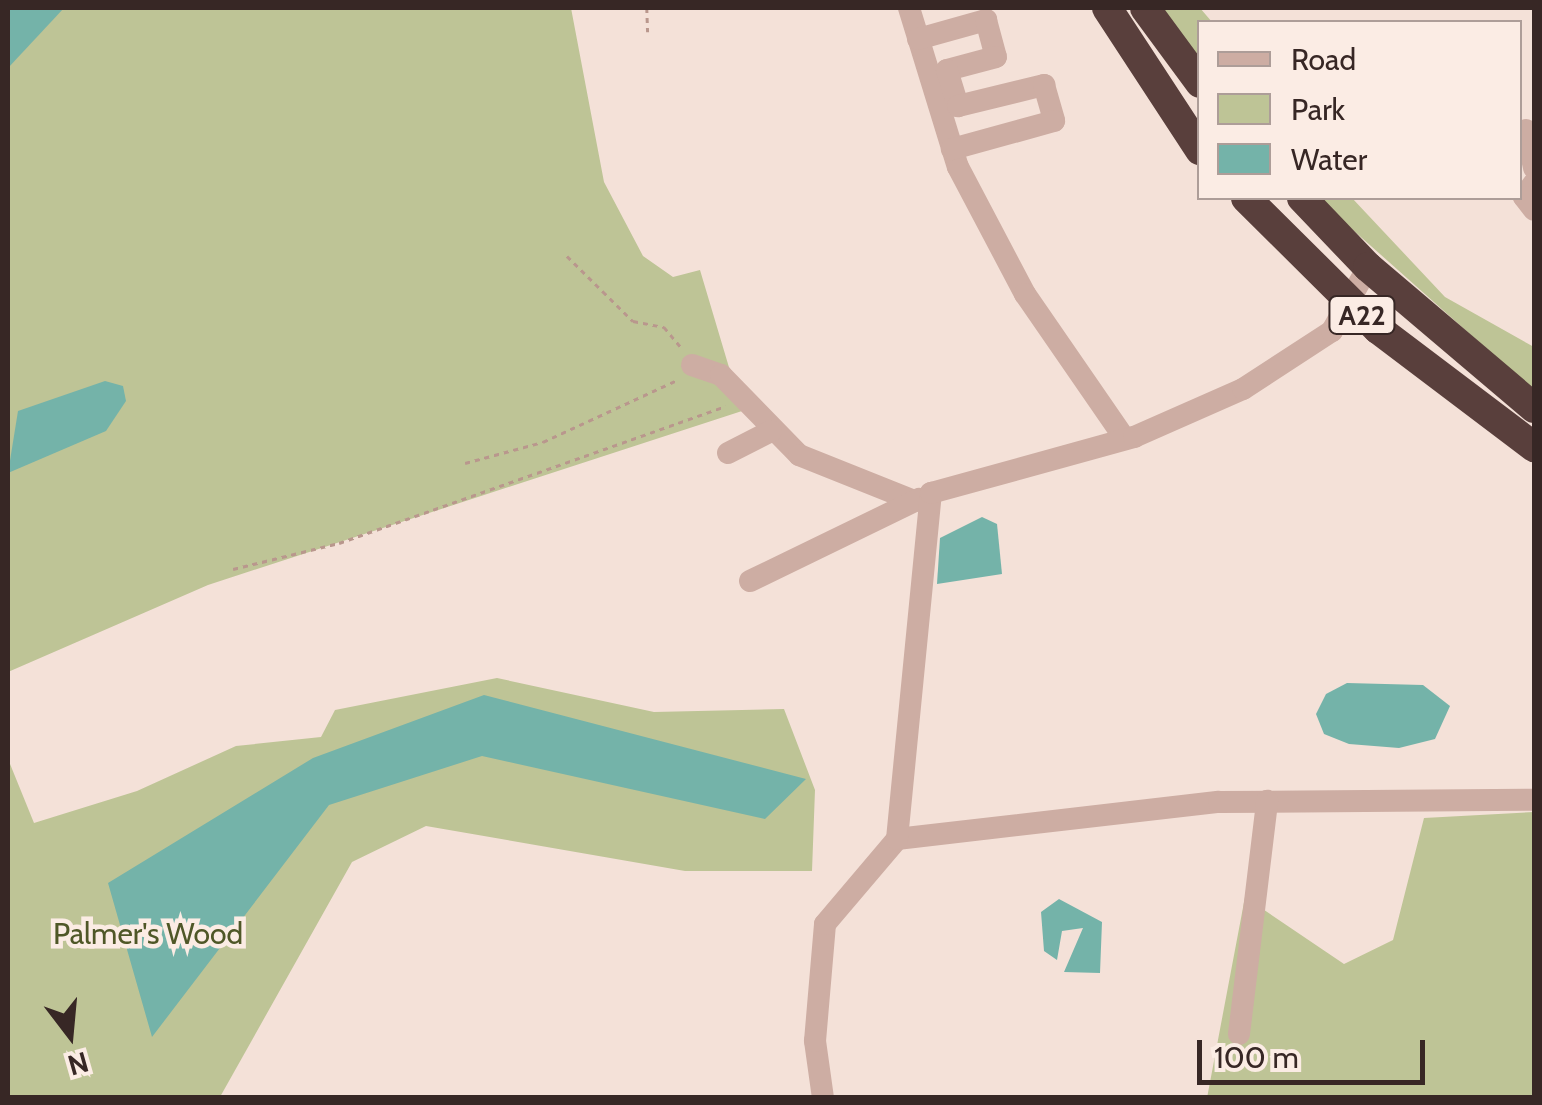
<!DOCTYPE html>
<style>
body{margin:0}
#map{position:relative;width:1542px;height:1105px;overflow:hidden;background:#f4e1d8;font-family:Cabin,sans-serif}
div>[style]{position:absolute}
.green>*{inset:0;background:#bec496}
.water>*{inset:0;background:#74b3a9}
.path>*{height:2.5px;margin-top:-1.25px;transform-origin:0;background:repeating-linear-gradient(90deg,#b9978d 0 5px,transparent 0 10px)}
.minor>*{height:22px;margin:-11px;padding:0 11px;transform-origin:11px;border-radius:11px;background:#cdada3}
.highway>*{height:30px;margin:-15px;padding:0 15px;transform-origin:15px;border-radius:15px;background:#593f3c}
span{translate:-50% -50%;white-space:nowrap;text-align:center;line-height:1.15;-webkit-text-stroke:9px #fbece4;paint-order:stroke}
.shield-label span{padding:2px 8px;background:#fbece4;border:2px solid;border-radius:8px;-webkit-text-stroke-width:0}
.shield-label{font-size:28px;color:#372725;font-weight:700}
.park-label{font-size:30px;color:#4f5727}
.frame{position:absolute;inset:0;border:10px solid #372725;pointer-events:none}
.legend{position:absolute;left:1197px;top:20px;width:325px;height:180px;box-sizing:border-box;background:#fbece4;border:2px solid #ad9d98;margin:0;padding:12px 18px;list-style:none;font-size:30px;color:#372725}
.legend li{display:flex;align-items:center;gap:20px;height:50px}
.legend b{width:50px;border:2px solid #ad9d98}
.north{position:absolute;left:20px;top:985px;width:100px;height:100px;-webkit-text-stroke:8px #fbece4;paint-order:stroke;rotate:164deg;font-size:28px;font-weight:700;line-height:40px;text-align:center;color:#372725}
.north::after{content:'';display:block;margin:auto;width:35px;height:45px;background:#372725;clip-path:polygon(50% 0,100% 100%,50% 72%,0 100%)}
.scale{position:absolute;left:1197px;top:1040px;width:228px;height:45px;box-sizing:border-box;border:5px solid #372725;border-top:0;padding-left:12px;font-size:30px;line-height:35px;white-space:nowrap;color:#372725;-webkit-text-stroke:8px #fbece4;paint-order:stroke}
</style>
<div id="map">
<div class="green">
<i style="clip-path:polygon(8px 8px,571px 8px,604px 182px,643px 256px,673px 277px,700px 270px,742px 411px,208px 585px,8px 672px)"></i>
<i style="clip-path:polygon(1160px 8px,1200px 8px,1212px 22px,1200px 22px,1199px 63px)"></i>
<i style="clip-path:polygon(1317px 198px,1352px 198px,1445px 297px,1534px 347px,1534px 391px)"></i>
<i style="clip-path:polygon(497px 678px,654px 712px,784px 709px,815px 790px,812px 871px,685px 871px,426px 826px,352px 862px,220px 1097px,8px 1097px,8px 759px,34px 823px,137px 791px,236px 746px,321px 737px,335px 710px)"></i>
<i style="clip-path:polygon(1534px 812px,1534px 1097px,1207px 1098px,1245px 897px,1344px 964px,1393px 940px,1424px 818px)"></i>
</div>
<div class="water">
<i style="clip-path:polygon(8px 8px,64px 8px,8px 68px)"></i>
<i style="clip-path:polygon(105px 381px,123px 386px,126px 401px,106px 431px,8px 473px,18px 411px)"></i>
<i style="clip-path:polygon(982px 517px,997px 524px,1002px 574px,937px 584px,940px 538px)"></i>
<i style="clip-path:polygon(1347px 683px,1423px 685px,1450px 706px,1435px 739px,1399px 748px,1349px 744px,1324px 734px,1316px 714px,1326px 694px)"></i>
<i style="clip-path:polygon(484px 695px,806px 779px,765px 819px,482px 756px,329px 805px,152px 1037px,108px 883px,313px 758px)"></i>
<i style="clip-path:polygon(1059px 899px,1102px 922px,1100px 973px,1064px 972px,1083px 928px,1062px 931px,1057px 960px,1044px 951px,1041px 912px)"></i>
</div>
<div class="path">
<i style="left:647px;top:8px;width:24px;rotate:88deg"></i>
<i style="left:567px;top:256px;width:93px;rotate:44.6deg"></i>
<i style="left:633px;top:321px;width:32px;rotate:11deg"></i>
<i style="left:664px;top:327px;width:26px;rotate:50deg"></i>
<i style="left:465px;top:463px;width:81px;rotate:-15.1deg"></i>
<i style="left:543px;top:442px;width:148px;rotate:-24.8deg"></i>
<i style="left:233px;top:569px;width:109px;rotate:-13.8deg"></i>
<i style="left:339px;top:543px;width:410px;rotate:-19.5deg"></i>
</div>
<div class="minor">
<i style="left:909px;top:8px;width:166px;rotate:72.9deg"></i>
<i style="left:958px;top:167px;width:144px;rotate:62.2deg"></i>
<i style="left:1025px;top:294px;width:176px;rotate:55.4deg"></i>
<i style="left:918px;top:39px;width:71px;rotate:-15.6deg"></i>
<i style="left:986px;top:20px;width:38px;rotate:75deg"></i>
<i style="left:996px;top:57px;width:51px;rotate:165.1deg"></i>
<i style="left:947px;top:70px;width:38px;rotate:73deg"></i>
<i style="left:958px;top:106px;width:89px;rotate:-13.7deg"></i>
<i style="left:1044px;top:85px;width:37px;rotate:74deg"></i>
<i style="left:1054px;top:121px;width:106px;rotate:164.6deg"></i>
<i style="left:1526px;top:130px;width:39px;rotate:78deg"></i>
<i style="left:1534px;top:183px;width:17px;rotate:126deg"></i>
<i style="left:1524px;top:197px;width:16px;rotate:52deg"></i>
<i style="left:692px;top:365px;width:31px;rotate:19deg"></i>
<i style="left:721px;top:375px;width:112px;rotate:45.7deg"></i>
<i style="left:799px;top:455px;width:124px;rotate:21.8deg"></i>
<i style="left:728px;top:453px;width:48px;rotate:-27.1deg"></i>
<i style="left:750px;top:581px;width:188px;rotate:-25.9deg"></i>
<i style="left:897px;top:839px;width:324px;rotate:-6.6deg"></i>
<i style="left:1219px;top:802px;width:315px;rotate:-0.4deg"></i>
<i style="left:1239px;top:1034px;width:235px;rotate:-83.1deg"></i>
<i style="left:823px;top:1098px;width:58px;rotate:-98deg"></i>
<i style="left:815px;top:1041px;width:117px;rotate:-85.1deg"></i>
<i style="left:825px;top:924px;width:111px;rotate:-49.7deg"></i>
<i style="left:897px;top:839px;width:348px;rotate:-84.4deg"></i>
<i style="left:931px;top:493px;width:211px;rotate:-15.4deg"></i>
<i style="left:1134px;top:437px;width:119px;rotate:-23.8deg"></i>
<i style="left:1243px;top:389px;width:106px;rotate:-33.1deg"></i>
<i style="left:1332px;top:331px;width:73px;rotate:-60.6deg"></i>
</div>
<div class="highway">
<i style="left:1107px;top:8px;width:170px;rotate:56.8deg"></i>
<i style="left:1145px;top:8px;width:93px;rotate:53.7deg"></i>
<i style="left:1246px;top:198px;width:186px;rotate:44.8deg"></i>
<i style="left:1378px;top:329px;width:196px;rotate:37.1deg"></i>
<i style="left:1302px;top:198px;width:95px;rotate:46.3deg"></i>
<i style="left:1368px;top:267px;width:218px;rotate:40.3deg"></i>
</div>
<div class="shield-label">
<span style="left:1362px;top:315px">A22</span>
</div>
<div class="park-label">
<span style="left:148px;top:934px">Palmer's Wood</span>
</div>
<div class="frame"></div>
<ul class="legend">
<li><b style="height:12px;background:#cdada3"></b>Road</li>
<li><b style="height:28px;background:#bec496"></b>Park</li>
<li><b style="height:28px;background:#74b3a9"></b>Water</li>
</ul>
<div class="north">N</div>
<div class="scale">100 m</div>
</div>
